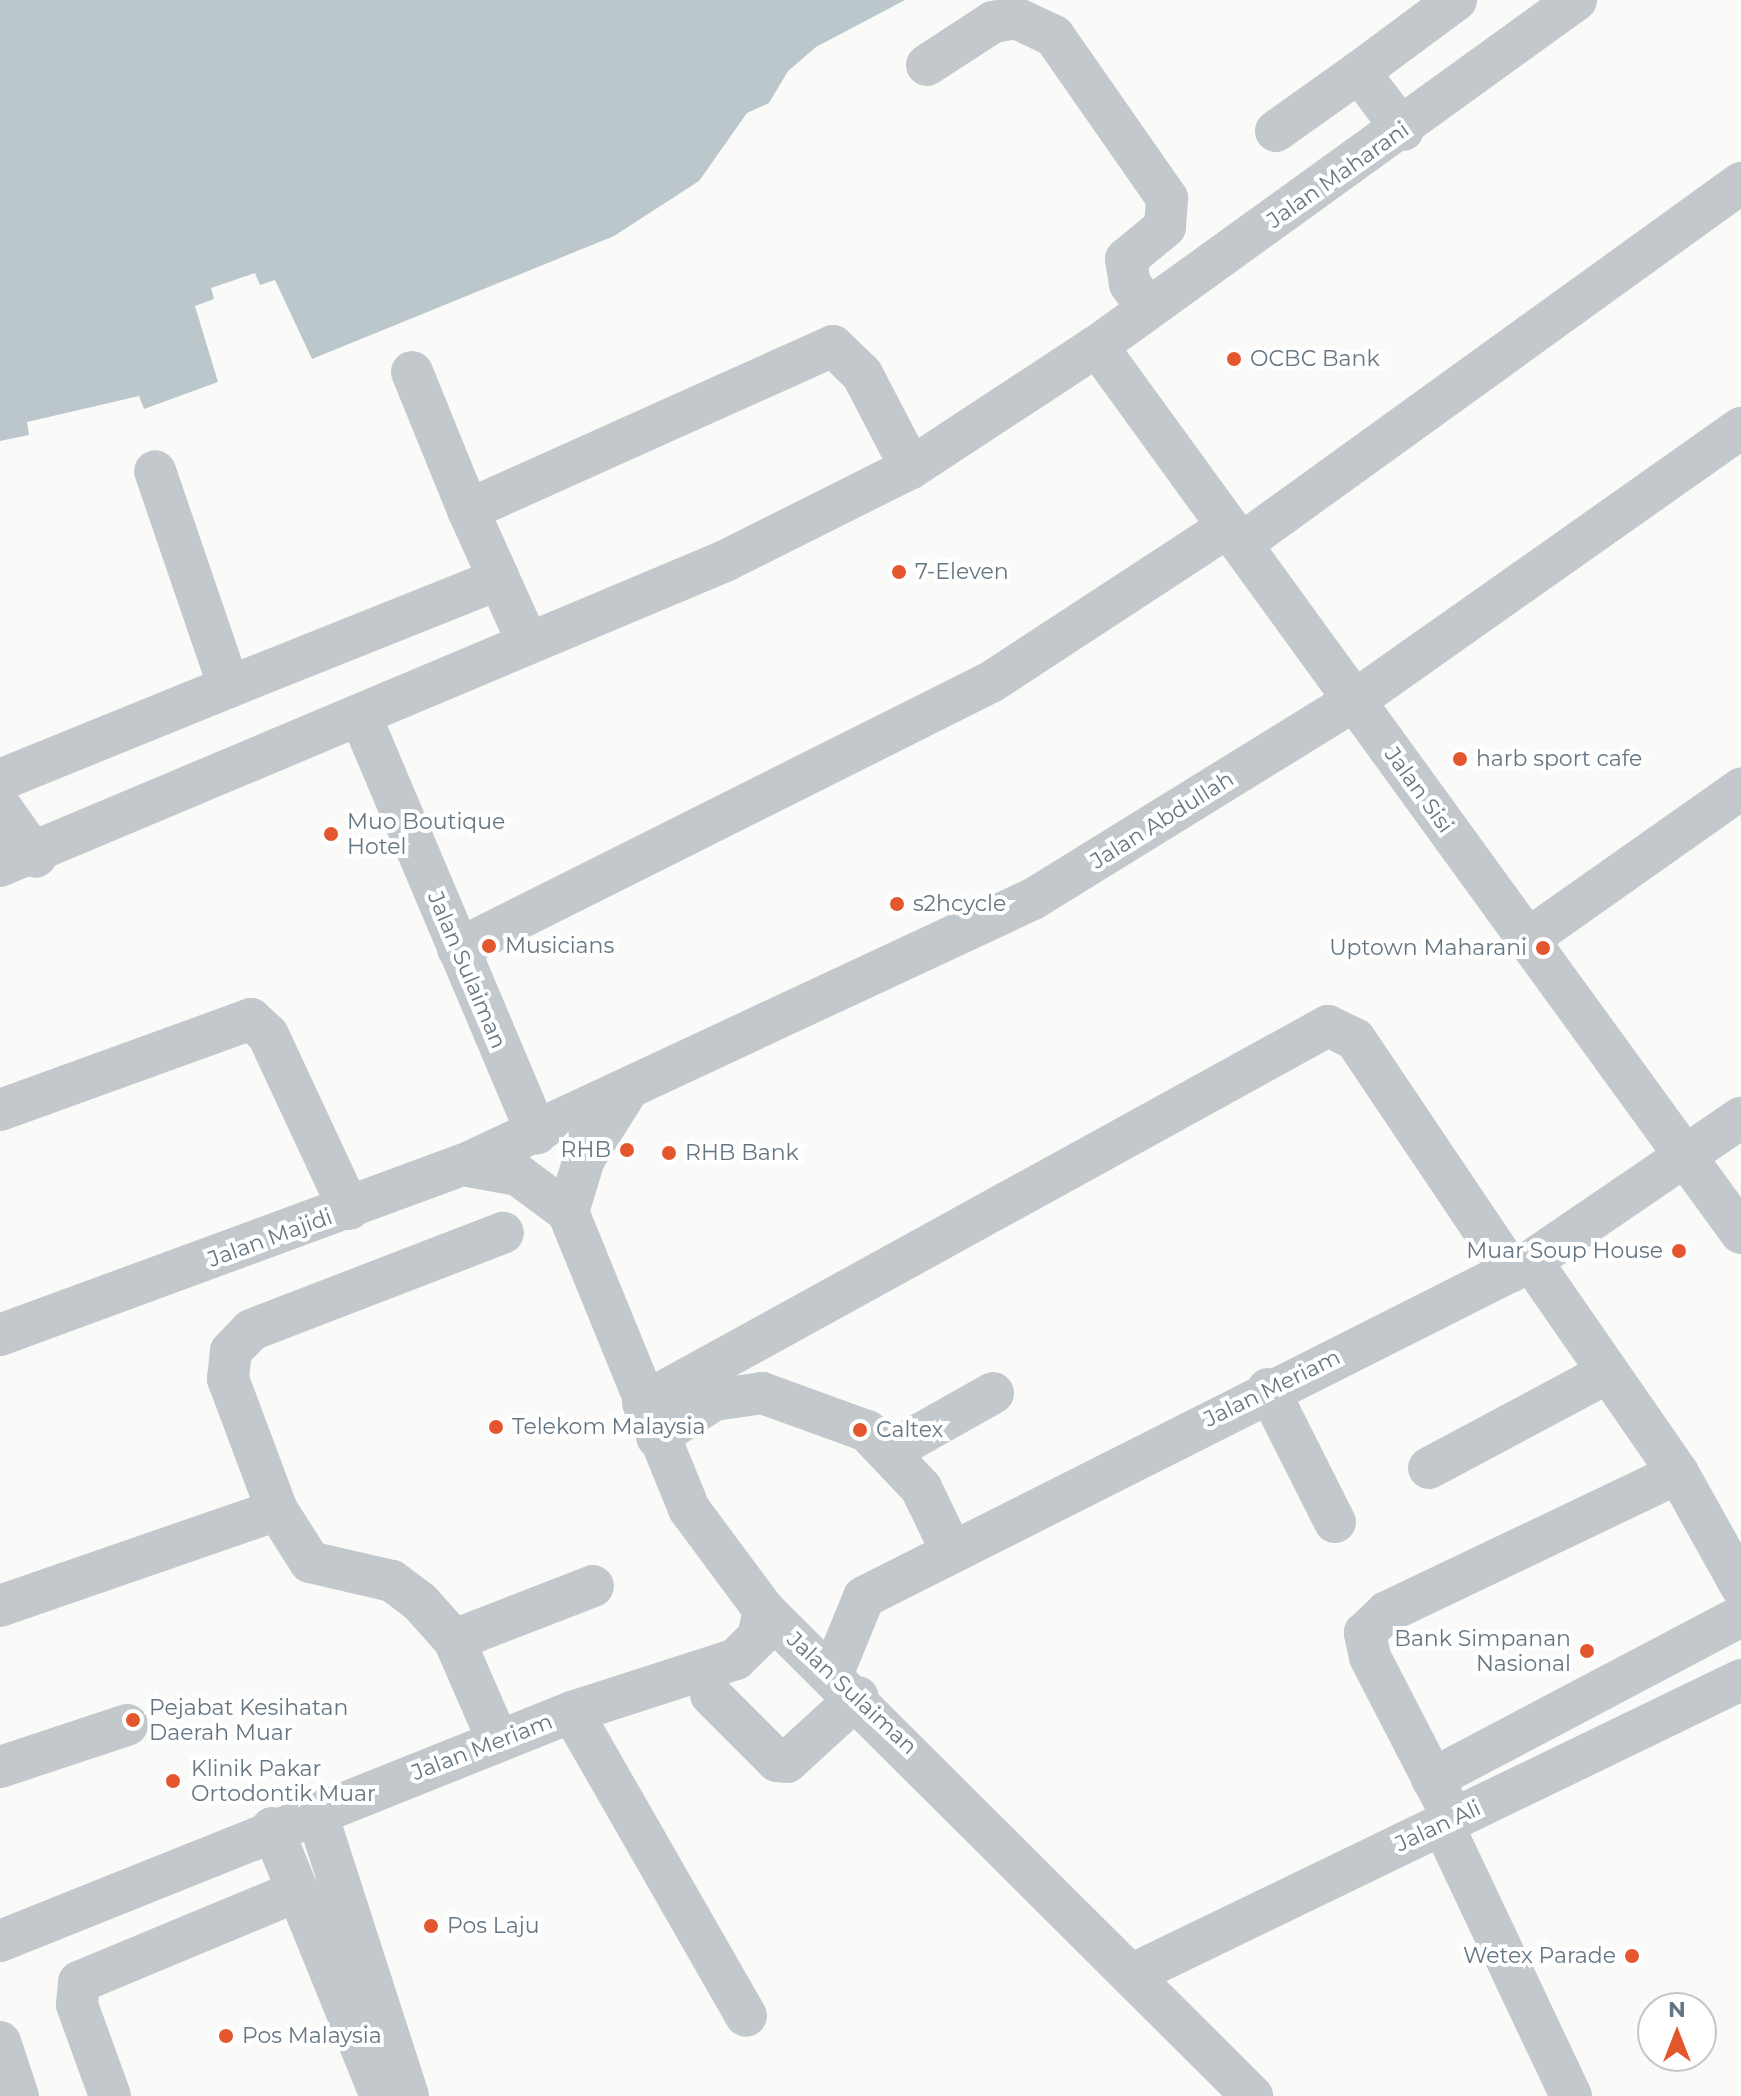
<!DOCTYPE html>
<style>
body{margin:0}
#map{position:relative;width:1741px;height:2096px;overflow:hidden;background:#fafaf8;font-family:Montserrat,sans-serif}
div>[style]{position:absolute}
.water>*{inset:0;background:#bbc7cb}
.minor>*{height:42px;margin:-21px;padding:0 21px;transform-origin:21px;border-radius:21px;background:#c3c8cc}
.dots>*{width:22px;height:22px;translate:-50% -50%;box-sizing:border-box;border:4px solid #fff;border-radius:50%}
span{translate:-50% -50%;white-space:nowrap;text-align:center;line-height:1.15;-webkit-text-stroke:8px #fff;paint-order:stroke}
.street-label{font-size:22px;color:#657683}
.poi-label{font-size:22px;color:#657683}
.left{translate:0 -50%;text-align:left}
.right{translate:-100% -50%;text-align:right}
.north{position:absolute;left:1637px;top:1992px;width:80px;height:80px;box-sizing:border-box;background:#fff;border:2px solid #c1c8cd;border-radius:50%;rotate:0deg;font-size:22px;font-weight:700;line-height:32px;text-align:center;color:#657683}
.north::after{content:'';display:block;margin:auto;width:28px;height:36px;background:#e4572e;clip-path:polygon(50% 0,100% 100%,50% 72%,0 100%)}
</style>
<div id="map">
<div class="water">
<i style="clip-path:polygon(0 0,905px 0,816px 47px,788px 71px,769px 103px,747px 113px,699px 181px,614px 236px,312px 359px,275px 280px,260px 285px,255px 273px,211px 288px,214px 299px,195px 306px,218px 382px,144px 409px,139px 396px,27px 422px,29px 435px,0 441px)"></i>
</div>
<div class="minor">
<i style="left:927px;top:65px;width:79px;rotate:-33.1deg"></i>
<i style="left:993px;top:22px;width:23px;rotate:-10deg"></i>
<i style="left:1016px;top:18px;width:42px;rotate:25.3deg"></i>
<i style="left:1054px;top:36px;width:198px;rotate:55.1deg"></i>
<i style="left:1167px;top:198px;width:29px;rotate:94deg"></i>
<i style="left:1165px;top:227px;width:50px;rotate:140.6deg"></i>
<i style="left:1126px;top:259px;width:25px;rotate:81deg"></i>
<i style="left:1130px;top:284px;width:30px;rotate:53deg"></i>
<i style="left:1403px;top:130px;width:73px;rotate:-127.2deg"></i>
<i style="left:1359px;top:72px;width:121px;rotate:-36.6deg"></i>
<i style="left:1276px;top:131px;width:102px;rotate:-35.4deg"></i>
<i style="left:1097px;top:346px;width:1096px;rotate:54.02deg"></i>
<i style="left:412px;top:372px;width:149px;rotate:67.9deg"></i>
<i style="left:1241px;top:544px;width:617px;rotate:-35.83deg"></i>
<i style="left:526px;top:639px;width:141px;rotate:-114.2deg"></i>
<i style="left:468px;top:510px;width:400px;rotate:-24.2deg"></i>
<i style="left:833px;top:346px;width:40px;rotate:44deg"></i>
<i style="left:862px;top:374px;width:106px;rotate:62.5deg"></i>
<i style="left:229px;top:687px;width:291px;rotate:-21.8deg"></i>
<i style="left:361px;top:717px;width:452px;rotate:67.1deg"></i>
<i style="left:0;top:780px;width:247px;rotate:-22.1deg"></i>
<i style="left:229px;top:687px;width:228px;rotate:-108.9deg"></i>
<i style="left:0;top:806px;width:62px;rotate:54.8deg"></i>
<i style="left:0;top:866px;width:787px;rotate:-22.82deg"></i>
<i style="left:725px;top:561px;width:208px;rotate:-26.6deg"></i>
<i style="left:911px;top:468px;width:222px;rotate:-33.3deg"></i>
<i style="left:1097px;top:346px;width:591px;rotate:-35.84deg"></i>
<i style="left:1528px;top:939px;width:261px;rotate:-35.2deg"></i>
<i style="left:458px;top:949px;width:596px;rotate:-26.61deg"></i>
<i style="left:991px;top:682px;width:283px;rotate:-33.2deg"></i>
<i style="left:0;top:1110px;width:267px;rotate:-19.9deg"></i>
<i style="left:251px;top:1019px;width:23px;rotate:43deg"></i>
<i style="left:268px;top:1035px;width:192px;rotate:65deg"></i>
<i style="left:463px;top:1165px;width:56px;rotate:10.3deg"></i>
<i style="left:518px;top:1175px;width:62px;rotate:36.5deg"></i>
<i style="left:568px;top:1212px;width:321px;rotate:67.8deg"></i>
<i style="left:689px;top:1509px;width:126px;rotate:53.4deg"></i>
<i style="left:764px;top:1610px;width:689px;rotate:44.88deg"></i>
<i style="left:568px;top:1212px;width:55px;rotate:-73.2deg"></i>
<i style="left:584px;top:1159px;width:77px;rotate:-57.8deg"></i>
<i style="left:0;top:1335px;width:493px;rotate:-20.2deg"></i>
<i style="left:463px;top:1165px;width:629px;rotate:-25.02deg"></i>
<i style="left:1033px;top:899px;width:377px;rotate:-31.7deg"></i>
<i style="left:1354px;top:701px;width:474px;rotate:-35.2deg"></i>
<i style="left:1268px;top:1389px;width:149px;rotate:63.3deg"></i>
<i style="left:643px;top:1403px;width:782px;rotate:-28.83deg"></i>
<i style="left:1328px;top:1026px;width:30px;rotate:26deg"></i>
<i style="left:1355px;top:1039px;width:280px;rotate:56.1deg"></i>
<i style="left:657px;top:1437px;width:68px;rotate:-33deg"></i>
<i style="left:714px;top:1400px;width:49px;rotate:-8.3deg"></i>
<i style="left:762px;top:1393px;width:112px;rotate:19.9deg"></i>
<i style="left:867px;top:1431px;width:79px;rotate:46.5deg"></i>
<i style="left:921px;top:1488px;width:69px;rotate:64.2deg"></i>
<i style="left:892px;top:1450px;width:116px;rotate:-29.4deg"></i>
<i style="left:1429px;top:1468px;width:202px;rotate:-28.1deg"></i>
<i style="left:1678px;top:1473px;width:129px;rotate:60.9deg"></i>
<i style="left:0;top:1606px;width:293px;rotate:-19.1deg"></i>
<i style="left:454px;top:1640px;width:149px;rotate:-21.2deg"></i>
<i style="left:832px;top:1675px;width:84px;rotate:-67.7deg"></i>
<i style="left:864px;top:1597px;width:747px;rotate:-26.74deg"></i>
<i style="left:1531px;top:1261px;width:254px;rotate:-34.3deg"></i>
<i style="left:711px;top:1695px;width:93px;rotate:45deg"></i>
<i style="left:777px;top:1761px;width:10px;rotate:6deg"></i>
<i style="left:787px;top:1762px;width:96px;rotate:-42.5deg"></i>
<i style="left:572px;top:1712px;width:350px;rotate:60.2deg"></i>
<i style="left:498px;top:1741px;width:110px;rotate:-113.5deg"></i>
<i style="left:454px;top:1640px;width:51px;rotate:-131.8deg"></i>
<i style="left:420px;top:1602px;width:35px;rotate:-143deg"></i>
<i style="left:392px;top:1581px;width:84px;rotate:-167deg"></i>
<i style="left:310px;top:1562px;width:62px;rotate:-122.4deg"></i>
<i style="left:277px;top:1510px;width:140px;rotate:-110.5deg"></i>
<i style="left:228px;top:1379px;width:28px;rotate:-84deg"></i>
<i style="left:231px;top:1351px;width:29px;rotate:-46deg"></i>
<i style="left:251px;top:1330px;width:270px;rotate:-21.1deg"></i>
<i style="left:0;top:1767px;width:134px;rotate:-18.3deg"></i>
<i style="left:1432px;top:1779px;width:349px;rotate:-27.8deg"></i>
<i style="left:316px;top:1811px;width:299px;rotate:72.1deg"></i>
<i style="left:1453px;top:1818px;width:181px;rotate:-117.3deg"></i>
<i style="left:1370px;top:1657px;width:25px;rotate:-102deg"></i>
<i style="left:1365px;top:1633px;width:30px;rotate:-44deg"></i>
<i style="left:1387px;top:1612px;width:322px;rotate:-25.5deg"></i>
<i style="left:1678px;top:1473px;width:258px;rotate:-124.7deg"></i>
<i style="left:1442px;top:1823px;width:302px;rotate:64.7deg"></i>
<i style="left:272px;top:1828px;width:279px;rotate:67.9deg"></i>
<i style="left:0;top:1941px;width:616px;rotate:-21.82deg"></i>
<i style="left:572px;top:1712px;width:172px;rotate:-17.9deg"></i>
<i style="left:736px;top:1659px;width:31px;rotate:-45deg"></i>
<i style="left:758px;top:1637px;width:28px;rotate:-77deg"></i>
<i style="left:1135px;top:1973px;width:673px;rotate:-25.8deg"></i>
<i style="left:0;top:2042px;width:57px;rotate:71.6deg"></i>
<i style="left:110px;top:2096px;width:97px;rotate:-109.9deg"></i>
<i style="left:77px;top:2005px;width:23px;rotate:-85deg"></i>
<i style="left:79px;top:1982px;width:237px;rotate:-22.6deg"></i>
</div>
<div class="dots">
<i style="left:1234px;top:359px;background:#e4572e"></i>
<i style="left:899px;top:572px;background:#e4572e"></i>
<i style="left:1460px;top:759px;background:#e4572e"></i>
<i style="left:331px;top:834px;background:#e4572e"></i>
<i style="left:897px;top:904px;background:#e4572e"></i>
<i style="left:489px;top:946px;background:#e4572e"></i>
<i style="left:1543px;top:948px;background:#e4572e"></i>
<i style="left:627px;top:1150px;background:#e4572e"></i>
<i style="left:669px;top:1153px;background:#e4572e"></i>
<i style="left:1679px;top:1251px;background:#e4572e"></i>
<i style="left:496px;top:1427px;background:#e4572e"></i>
<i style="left:860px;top:1430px;background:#e4572e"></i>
<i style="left:1587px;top:1651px;background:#e4572e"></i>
<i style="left:133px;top:1720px;background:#e4572e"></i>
<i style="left:173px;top:1781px;background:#e4572e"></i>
<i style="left:431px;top:1926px;background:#e4572e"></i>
<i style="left:1632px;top:1956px;background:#e4572e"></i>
<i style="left:226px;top:2036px;background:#e4572e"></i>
</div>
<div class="street-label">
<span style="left:1338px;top:175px;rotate:-35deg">Jalan Maharani</span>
<span style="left:1419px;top:790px;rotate:54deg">Jalan Sisi</span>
<span style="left:1162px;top:820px;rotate:-32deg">Jalan Abdullah</span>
<span style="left:467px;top:970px;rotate:67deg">Jalan Sulaiman</span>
<span style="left:270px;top:1238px;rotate:-20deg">Jalan Majidi</span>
<span style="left:1272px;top:1388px;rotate:-26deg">Jalan Meriam</span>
<span style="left:852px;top:1693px;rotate:43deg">Jalan Sulaiman</span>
<span style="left:482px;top:1747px;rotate:-21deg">Jalan Meriam</span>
<span style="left:1438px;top:1826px;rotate:-25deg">Jalan Ali</span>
</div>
<div class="poi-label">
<span class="left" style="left:1250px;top:359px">OCBC Bank</span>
<span class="left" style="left:915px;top:572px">7-Eleven</span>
<span class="left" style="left:1476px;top:759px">harb sport cafe</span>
<span class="left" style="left:347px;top:834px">Muo Boutique<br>Hotel</span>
<span class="left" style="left:913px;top:904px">s2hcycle</span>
<span class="left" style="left:505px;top:946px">Musicians</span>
<span class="right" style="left:1527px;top:948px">Uptown Maharani</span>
<span class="right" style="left:611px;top:1150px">RHB</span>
<span class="left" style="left:685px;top:1153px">RHB Bank</span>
<span class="right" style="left:1663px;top:1251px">Muar Soup House</span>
<span class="left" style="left:512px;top:1427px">Telekom Malaysia</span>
<span class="left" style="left:876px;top:1430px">Caltex</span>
<span class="right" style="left:1571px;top:1651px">Bank Simpanan<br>Nasional</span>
<span class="left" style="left:149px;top:1720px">Pejabat Kesihatan<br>Daerah Muar</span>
<span class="left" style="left:191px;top:1781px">Klinik Pakar<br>Ortodontik Muar</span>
<span class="left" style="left:447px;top:1926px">Pos Laju</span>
<span class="right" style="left:1616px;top:1956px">Wetex Parade</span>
<span class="left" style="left:242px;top:2036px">Pos Malaysia</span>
</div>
<div class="north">N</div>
</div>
